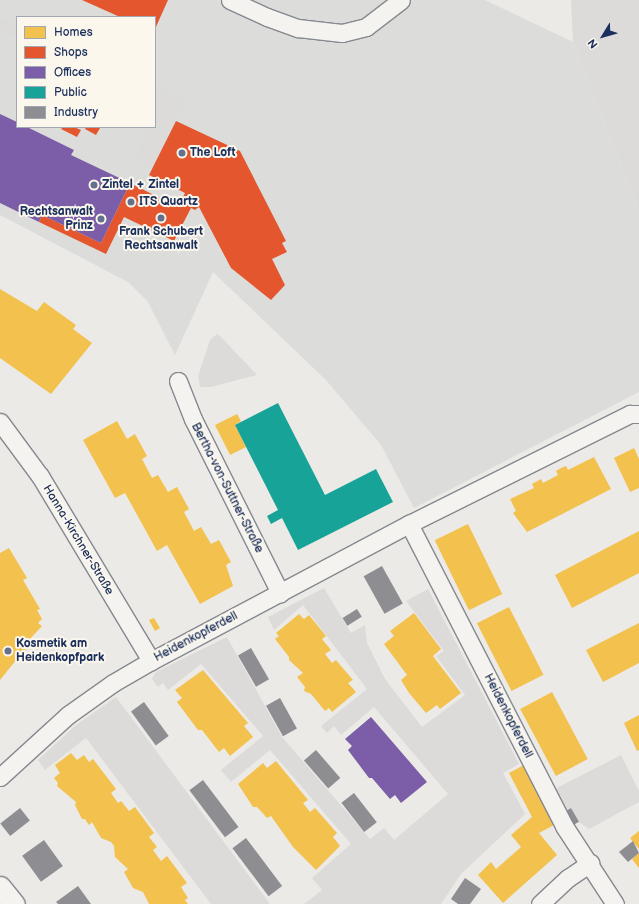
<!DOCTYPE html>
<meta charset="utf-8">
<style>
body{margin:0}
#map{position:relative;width:639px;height:904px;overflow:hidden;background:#eceae6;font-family:"Balsamiq Sans",sans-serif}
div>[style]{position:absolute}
.built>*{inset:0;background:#dcdcda}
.green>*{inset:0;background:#dcdbd9}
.homes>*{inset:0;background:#f2c14e;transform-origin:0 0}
.shops>*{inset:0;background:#e4572e}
.offices>*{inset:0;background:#7b5ea7}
.public>*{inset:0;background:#17a398}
.industry>*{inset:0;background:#8d8d92;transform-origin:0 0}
.roads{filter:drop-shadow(1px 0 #85888f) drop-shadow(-1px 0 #85888f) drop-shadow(0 1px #85888f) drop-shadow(0 -1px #85888f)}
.minor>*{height:17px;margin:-8.5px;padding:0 8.5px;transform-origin:8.5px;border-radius:8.5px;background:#f4f3ef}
.tertiary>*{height:21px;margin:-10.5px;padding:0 10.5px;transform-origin:10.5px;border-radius:10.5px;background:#f4f3ef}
.dots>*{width:11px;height:11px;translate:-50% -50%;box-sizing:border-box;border:2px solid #fbf7ec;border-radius:50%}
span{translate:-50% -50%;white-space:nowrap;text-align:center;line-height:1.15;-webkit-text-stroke:4px #fbf7ec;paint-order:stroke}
.poi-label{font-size:12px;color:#1b2f5e;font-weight:700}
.left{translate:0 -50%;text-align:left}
.right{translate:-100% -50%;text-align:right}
.street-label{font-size:12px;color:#1b2f5e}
.legend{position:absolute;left:16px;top:16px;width:140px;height:112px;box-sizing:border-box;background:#fbf7ec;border:1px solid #a1a7b3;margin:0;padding:5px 7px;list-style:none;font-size:12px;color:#1b2f5e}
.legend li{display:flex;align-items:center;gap:8px;height:20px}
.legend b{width:20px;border:1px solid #a1a7b3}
.north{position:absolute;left:583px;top:16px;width:40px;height:40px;-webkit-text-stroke:3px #fbf7ec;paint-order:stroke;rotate:233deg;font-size:11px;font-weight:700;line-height:16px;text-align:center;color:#1b2f5e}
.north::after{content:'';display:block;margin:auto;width:14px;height:18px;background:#1b2f5e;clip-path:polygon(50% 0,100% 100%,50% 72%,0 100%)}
</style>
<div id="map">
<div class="built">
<i style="clip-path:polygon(evenodd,0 0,485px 0,573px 42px,639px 211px,639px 392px,414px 508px,381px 445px,326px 380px,213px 272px,175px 355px,148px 302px,128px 282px,0 215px,0 0,17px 17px,155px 17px,155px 127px,17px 127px,17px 17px)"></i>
</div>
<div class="green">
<i style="clip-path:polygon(571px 0,639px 0,639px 211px,573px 42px)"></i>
<i style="clip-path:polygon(0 18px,17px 26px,17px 38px,0 30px)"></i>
<i style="clip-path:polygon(155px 86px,185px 100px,152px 169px,134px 160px,147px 133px,142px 130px,144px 127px,155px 127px)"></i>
<i style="clip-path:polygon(217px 334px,220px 336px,257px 375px,211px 387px,200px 387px,198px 376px,210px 340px)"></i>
<i style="clip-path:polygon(324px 588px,351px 633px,365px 625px,367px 643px,385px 679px,422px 727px,465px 695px,436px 656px,444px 651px,406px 601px,428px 589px,519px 764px,503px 773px,525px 814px,461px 874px,441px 904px,304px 904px,322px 890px,312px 878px,351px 844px,270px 750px,231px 782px,221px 770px,263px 736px,201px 664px,168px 690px,163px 683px,158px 687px,152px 679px,156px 672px,227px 637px,282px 737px,370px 839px,384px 828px,394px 840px,448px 794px,374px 707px,341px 735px,334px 726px,327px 733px,321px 726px,367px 689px,303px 605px,274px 630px,268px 617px)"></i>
<i style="clip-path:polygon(116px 697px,270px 904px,211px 904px,86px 738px,45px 770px,38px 760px,76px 725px)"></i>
<i style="clip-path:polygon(621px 755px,639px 791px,639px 802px,589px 829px,579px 822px,571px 808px,563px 812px,553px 790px)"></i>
</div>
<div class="homes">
<i style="clip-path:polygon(0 289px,37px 311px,44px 302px,76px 325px,73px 329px,92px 343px,51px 394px,0 358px)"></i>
<i style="clip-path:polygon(237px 414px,241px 421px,235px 425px,246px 447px,230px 455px,215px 425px)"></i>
<i style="clip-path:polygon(117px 421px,127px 439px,135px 434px,147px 456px,142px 459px,152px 478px,158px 475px,168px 492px,177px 487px,189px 509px,184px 512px,194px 531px,201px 527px,211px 544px,219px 540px,231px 562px,226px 565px,233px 586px,200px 604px,167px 545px,157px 551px,125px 493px,115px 498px,83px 440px)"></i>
<i style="clip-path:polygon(634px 448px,639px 459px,639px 488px,630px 492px,614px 458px)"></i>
<i style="clip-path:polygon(594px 457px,611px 489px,527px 532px,513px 513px,516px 511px,510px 499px,534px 488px,532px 484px,541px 479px,543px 483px,558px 475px,556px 471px,561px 468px,566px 466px,568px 470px)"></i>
<i style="left:468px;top:524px;width:78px;height:37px;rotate:64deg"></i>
<i style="clip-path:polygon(639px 531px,639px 573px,572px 608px,555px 575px)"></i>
<i style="clip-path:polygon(9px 548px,27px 578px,23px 580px,40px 609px,37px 610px,42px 619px,38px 623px,42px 626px,28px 641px,32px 644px,29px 647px,27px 650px,25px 649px,0 680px,0 553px)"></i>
<i style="left:509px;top:607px;width:76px;height:36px;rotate:63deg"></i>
<i style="clip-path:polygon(414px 613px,441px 649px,433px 656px,461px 693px,440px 709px,437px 705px,426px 713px,409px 693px,401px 680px,407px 675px,384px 644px,394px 636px,390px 631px)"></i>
<i style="clip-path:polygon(299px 614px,304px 619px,309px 615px,326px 636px,322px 639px,331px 650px,325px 654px,332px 663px,336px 660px,353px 680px,348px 683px,356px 692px,332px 712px,329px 708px,325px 711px,311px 694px,304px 691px,305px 687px,297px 677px,303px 673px,289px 660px,289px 657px,275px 639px,279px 636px,276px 633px)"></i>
<i style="clip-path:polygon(154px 618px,160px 628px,155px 631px,149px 620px)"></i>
<i style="clip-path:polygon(639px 623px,639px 663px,603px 682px,586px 650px)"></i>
<i style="clip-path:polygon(203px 670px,248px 723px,244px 726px,253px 737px,230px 756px,224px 748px,219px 752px,202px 730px,198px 730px,177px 702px,182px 698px,175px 690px)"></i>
<i style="left:552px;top:692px;width:76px;height:36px;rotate:62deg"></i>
<i style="clip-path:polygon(639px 715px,639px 750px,637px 751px,624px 723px)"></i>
<i style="clip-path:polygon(71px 753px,77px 760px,84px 755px,89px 762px,93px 759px,116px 789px,111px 793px,118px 803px,121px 801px,129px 811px,135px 807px,154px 833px,149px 837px,157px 847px,153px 850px,161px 861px,167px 856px,187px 883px,181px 887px,188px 898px,185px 900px,188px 904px,149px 904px,143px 892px,133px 888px,124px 872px,128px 869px,115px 857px,114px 846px,111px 842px,101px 838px,92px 822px,89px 825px,85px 819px,82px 819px,75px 805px,76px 802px,57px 786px,58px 783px,54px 778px,60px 773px,55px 765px)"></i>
<i style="clip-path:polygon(276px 761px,308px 800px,303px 803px,310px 812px,315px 808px,337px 833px,333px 837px,340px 846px,316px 870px,293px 847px,271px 816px,267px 818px,257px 807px,253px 807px,238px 784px,263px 763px,267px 768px)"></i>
<i style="clip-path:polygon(524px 765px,556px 824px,539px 833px,557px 855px,503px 903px,478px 875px,491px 862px,496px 869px,521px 847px,511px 835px,532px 817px,509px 773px)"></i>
<i style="clip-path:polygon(639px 831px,639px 849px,630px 838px)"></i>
<i style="clip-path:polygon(639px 853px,639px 868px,632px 859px)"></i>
</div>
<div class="shops">
<i style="clip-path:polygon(82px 0,168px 0,155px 29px,155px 17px,120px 17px)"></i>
<i style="clip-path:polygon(176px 121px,240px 151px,286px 241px,282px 243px,287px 252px,272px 259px,285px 285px,271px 300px,231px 268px,199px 207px,195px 210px,191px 208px,174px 241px,124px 217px,106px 254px,39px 222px,42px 215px,101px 243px,130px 183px,178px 207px,185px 193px,149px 175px)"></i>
<i style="clip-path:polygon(63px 127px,74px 127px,81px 130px,77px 137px,61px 129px)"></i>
<i style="clip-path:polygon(86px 127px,98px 127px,100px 128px,96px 135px,85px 129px)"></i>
</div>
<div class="offices">
<i style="clip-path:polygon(0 114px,17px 122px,17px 127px,27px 127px,74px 150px,71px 155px,130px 183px,101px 243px,42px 215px,39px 222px,0 203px)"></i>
<i style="clip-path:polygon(371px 717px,427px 782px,401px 803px,395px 795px,390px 799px,372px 778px,369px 778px,348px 750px,352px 746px,345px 739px)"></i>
</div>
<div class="public">
<i style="clip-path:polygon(278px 403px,325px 495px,376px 469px,393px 502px,298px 550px,282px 518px,271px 524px,267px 516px,278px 510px,235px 425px)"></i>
</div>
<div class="industry">
<i style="left:382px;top:566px;width:43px;height:21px;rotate:61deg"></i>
<i style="left:357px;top:609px;width:9px;height:17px;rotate:58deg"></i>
<i style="left:251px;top:648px;width:36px;height:15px;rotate:60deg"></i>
<i style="left:280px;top:698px;width:35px;height:16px;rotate:61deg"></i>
<i style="left:144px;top:702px;width:42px;height:16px;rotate:54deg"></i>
<i style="left:316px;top:750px;width:37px;height:16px;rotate:49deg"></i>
<i style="left:203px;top:780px;width:59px;height:17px;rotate:53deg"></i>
<i style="left:354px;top:793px;width:37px;height:16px;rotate:52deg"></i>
<i style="left:20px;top:808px;width:16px;height:25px;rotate:52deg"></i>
<i style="left:571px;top:808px;width:16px;height:9px;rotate:60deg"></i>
<i style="left:246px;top:838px;width:60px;height:17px;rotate:53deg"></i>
<i style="left:44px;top:840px;width:32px;height:27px;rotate:54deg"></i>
<i style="clip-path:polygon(633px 841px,639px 853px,628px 862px,619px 852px)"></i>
<i style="clip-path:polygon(465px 878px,481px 889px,470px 904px,458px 904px,451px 899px)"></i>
<i style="clip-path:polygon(78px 886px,91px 904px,58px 904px,56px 902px)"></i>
</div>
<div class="roads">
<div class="minor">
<i style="left:230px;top:0;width:41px;rotate:24.7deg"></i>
<i style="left:267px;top:17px;width:33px;rotate:20deg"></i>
<i style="left:298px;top:28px;width:44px;rotate:6.5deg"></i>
<i style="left:342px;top:33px;width:25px;rotate:-14deg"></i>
<i style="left:366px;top:27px;width:44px;rotate:-37.6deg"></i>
<i style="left:178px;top:381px;width:41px;rotate:68.5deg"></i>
<i style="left:193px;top:419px;width:195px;rotate:63.4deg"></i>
<i style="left:0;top:422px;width:67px;rotate:53.5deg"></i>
<i style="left:40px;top:476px;width:216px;rotate:59deg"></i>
<i style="left:409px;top:524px;width:339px;rotate:62.8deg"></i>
<i style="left:564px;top:826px;width:93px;rotate:56.8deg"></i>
<i style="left:0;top:777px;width:92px;rotate:-42.4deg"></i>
<i style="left:68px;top:715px;width:55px;rotate:-35.4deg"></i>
<i style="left:113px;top:683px;width:44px;rotate:-30.1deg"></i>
<i style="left:151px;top:661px;width:292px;rotate:-28deg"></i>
<i style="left:409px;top:524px;width:247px;rotate:-26.5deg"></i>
<i style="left:630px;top:414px;width:9px"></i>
<i style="left:540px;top:904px;width:38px;rotate:-43deg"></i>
<i style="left:568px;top:878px;width:27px;rotate:-34deg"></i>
</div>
<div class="tertiary">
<i style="left:0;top:887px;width:22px;rotate:51deg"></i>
</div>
</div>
<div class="dots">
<i style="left:182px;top:153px;background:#64708e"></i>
<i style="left:94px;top:185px;background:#64708e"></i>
<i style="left:131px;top:202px;background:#64708e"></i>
<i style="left:161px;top:218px;background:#64708e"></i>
<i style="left:101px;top:219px;background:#64708e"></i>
<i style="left:8px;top:651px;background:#64708e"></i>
</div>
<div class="poi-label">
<span class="left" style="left:190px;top:153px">The Loft</span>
<span class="left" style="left:102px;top:185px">Zintel + Zintel</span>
<span class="left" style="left:139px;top:202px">ITS Quartz</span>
<span class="right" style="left:93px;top:219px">Rechtsanwalt<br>Prinz</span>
<span style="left:161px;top:239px">Frank Schubert<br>Rechtsanwalt</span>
<span class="left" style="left:16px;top:651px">Kosmetik am<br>Heidenkopfpark</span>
</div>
<div class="street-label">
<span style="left:227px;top:488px;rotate:63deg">Bertha-von-Suttner-Straße</span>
<span style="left:78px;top:540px;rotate:59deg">Hanna-Kirchner-Straße</span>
<span style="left:196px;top:637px;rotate:-28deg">Heidenkopferdell</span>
<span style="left:508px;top:716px;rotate:63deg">Heidenkopferdell</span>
</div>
<ul class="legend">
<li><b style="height:11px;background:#f2c14e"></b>Homes</li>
<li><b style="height:11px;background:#e4572e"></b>Shops</li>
<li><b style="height:11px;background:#7b5ea7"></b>Offices</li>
<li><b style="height:11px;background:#17a398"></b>Public</li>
<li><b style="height:11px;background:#8d8d92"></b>Industry</li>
</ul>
<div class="north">N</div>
</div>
